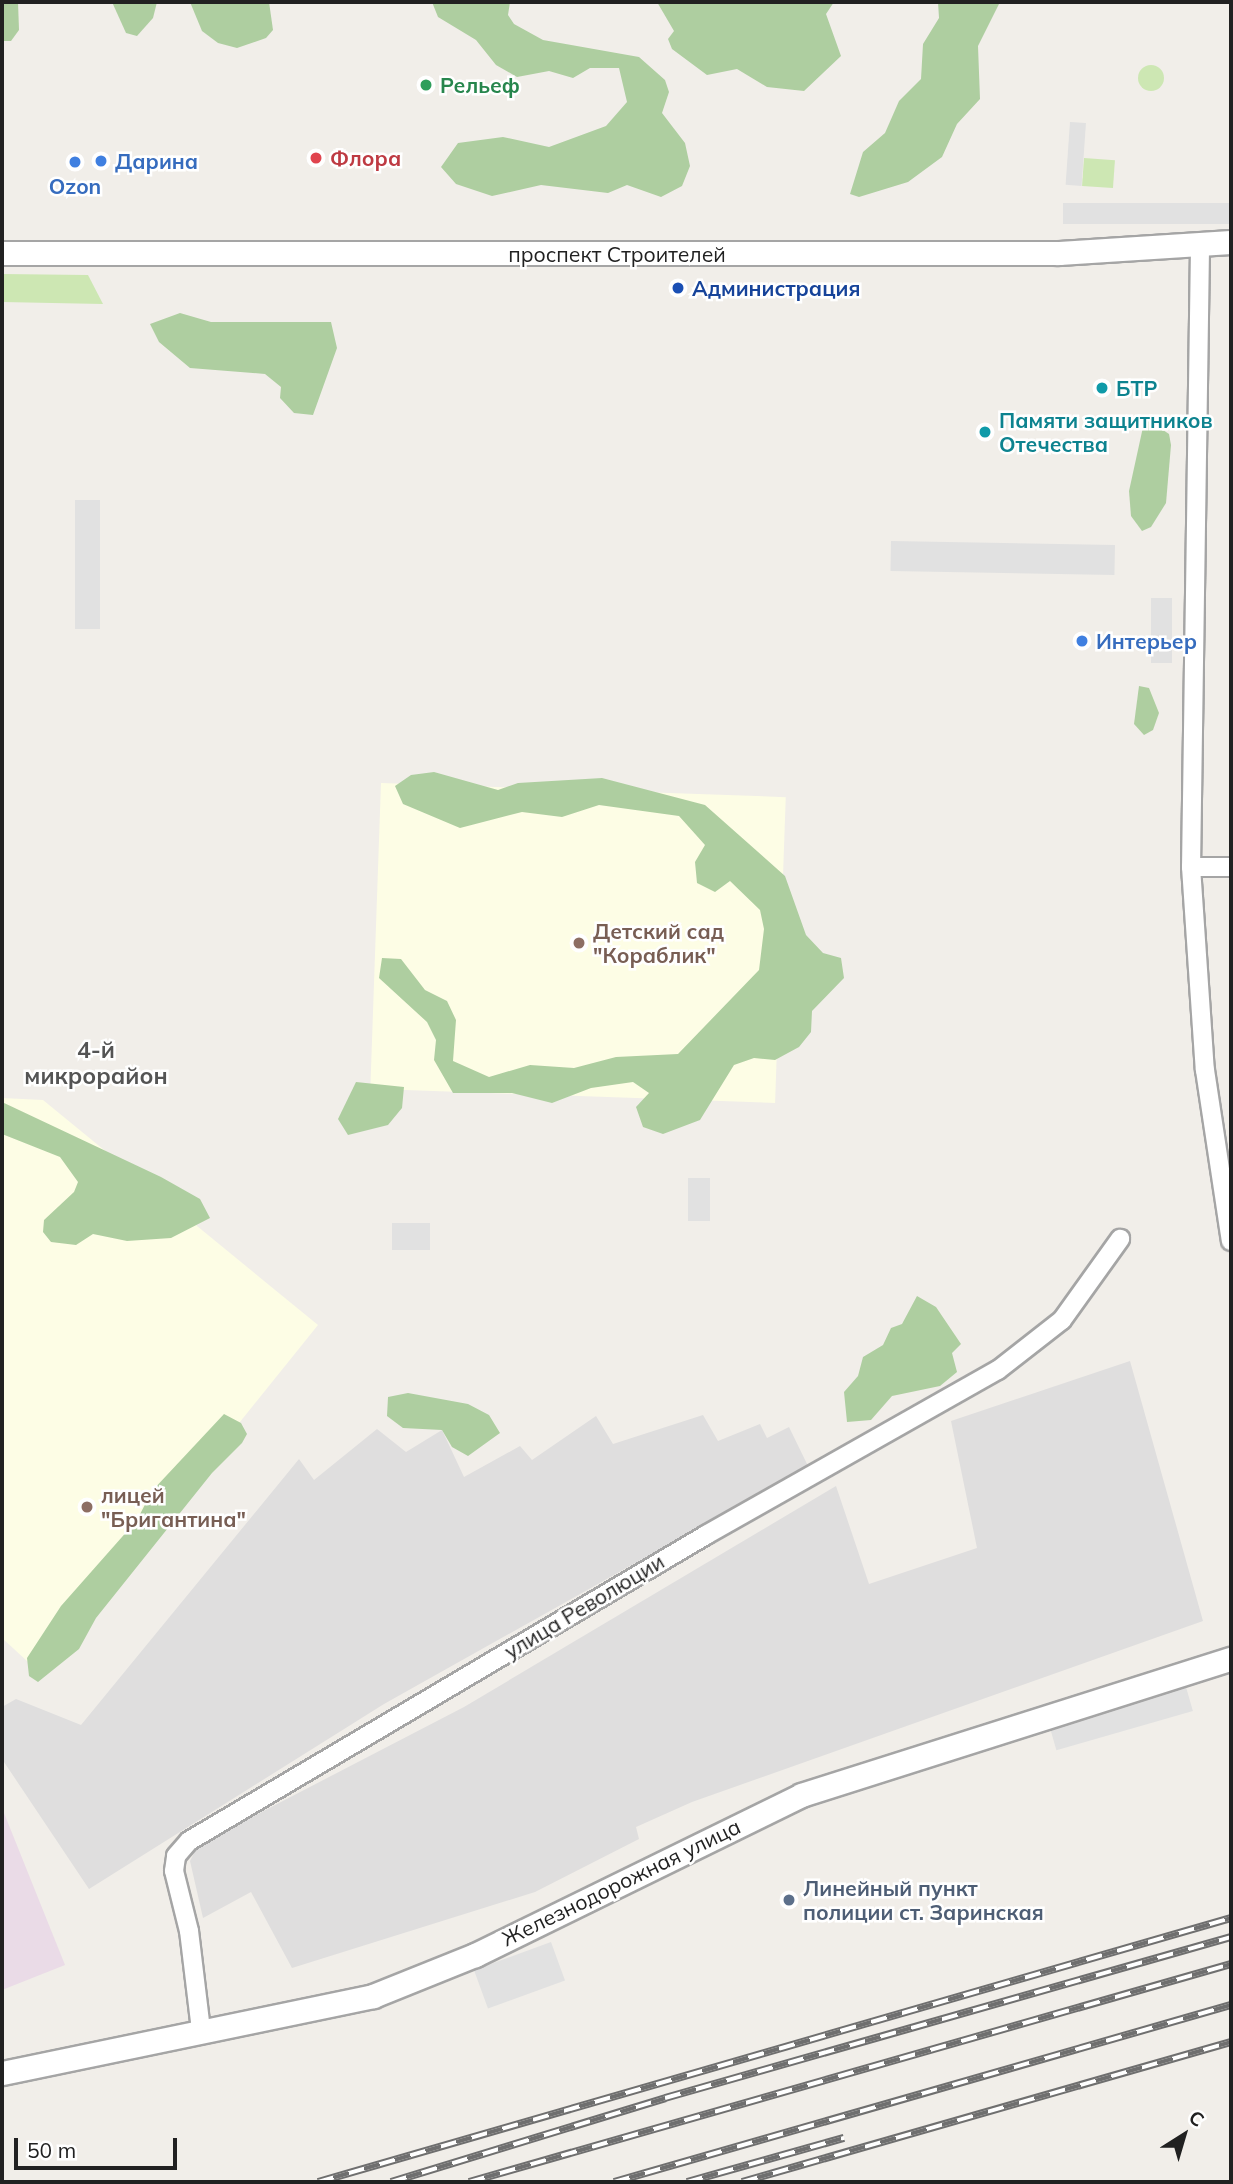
<!DOCTYPE html>
<meta charset="utf-8">
<style>
body{margin:0}
#map{position:relative;width:1233px;height:2184px;overflow:hidden;background:#f1eee9;font-family:Mulish,sans-serif}
div>[style]{position:absolute}
.residential>*{inset:0;background:#dfdede}
.industrial>*{inset:0;background:#eadbe7}
.education>*{inset:0;background:#fdfde5;transform-origin:0 0}
.grass>*{inset:0;background:#cde7b3;transform-origin:0 0}
.round{border-radius:50%}
.forest>*{inset:0;background:#aecea0}
.parking>*{inset:0;background:#e1e1e1;transform-origin:0 0}
.roads{filter:drop-shadow(2px 0 #a5a5a5) drop-shadow(-2px 0 #a5a5a5) drop-shadow(0 2px #a5a5a5) drop-shadow(0 -2px #a5a5a5)}
.minor>*{height:18px;margin:-9px;padding:0 9px;transform-origin:9px;border-radius:9px;background:#fff}
.tertiary>*{height:23px;margin:-11.5px;padding:0 11.5px;transform-origin:11.5px;border-radius:11.5px;background:#fff}
.rail>*{height:8px;margin-top:-4px;transform-origin:0;background:repeating-linear-gradient(90deg,#fff 0 16px,#6f6f6f 0 32px);box-sizing:border-box;border-block:2px solid #6f6f6f}
.dots>*{width:19px;height:19px;translate:-50% -50%;box-sizing:border-box;border:4px solid #fff;border-radius:50%}
span{translate:-50% -50%;white-space:nowrap;text-align:center;line-height:1.15;-webkit-text-stroke:5px #fff;paint-order:stroke}
.leisure-label{font-size:21px;color:#27864d;font-weight:700}
.left{translate:0 -50%;text-align:left}
.health-label{font-size:21px;color:#be3a42;font-weight:700}
.shop-label{font-size:21px;color:#366cbe;font-weight:700}
.street-label{font-size:21px;color:#212121}
.transit-label{font-size:21px;color:#164399;font-weight:700}
.culture-label{font-size:21px;color:#0d838f;font-weight:700}
.education-label{font-size:21px;color:#785e54;font-weight:700}
.service-label{font-size:21px;color:#4e5e75;font-weight:700}
.neighbourhood-label{font-size:23px;color:#545454;font-weight:700}
.frame{position:absolute;inset:0;border:4px solid #212121;pointer-events:none}
.north{position:absolute;left:1149px;top:2100px;width:70px;height:70px;-webkit-text-stroke:5px #fff;paint-order:stroke;rotate:37deg;font-size:19px;font-weight:700;line-height:28px;text-align:center;color:#212121}
.north::after{content:'';display:block;margin:auto;width:24px;height:32px;background:#212121;clip-path:polygon(50% 0,100% 100%,50% 72%,0 100%)}
.scale{position:absolute;left:14px;top:2138px;width:163px;height:32px;box-sizing:border-box;border:4px solid #212121;border-top:0;padding-left:9px;font-size:21px;line-height:24px;white-space:nowrap;color:#212121;-webkit-text-stroke:5px #fff;paint-order:stroke}
</style>
<div id="map">
<div class="residential">
<i style="clip-path:polygon(1130px 1361px,1203px 1621px,692px 1802px,636px 1827px,639px 1839px,535px 1892px,292px 1968px,251px 1892px,203px 1918px,190px 1861px,198px 1845px,464px 1707px,836px 1486px,869px 1584px,977px 1548px,951px 1421px)"></i>
<i style="clip-path:polygon(703px 1415px,718px 1441px,760px 1424px,767px 1438px,789px 1427px,808px 1466px,384px 1704px,89px 1889px,2px 1759px,2px 1707px,16px 1699px,81px 1725px,299px 1459px,314px 1480px,377px 1429px,406px 1452px,442px 1430px,464px 1477px,520px 1446px,532px 1460px,596px 1416px,613px 1444px)"></i>
</div>
<div class="industrial">
<i style="clip-path:polygon(2px 1808px,65px 1965px,2px 1990px)"></i>
</div>
<div class="education">
<i style="left:381px;top:783px;width:405px;height:306px;rotate:2deg"></i>
<i style="clip-path:polygon(2px 1098px,43px 1100px,318px 1325px,39px 1672px,2px 1638px)"></i>
</div>
<div class="grass">
<i class="round" style="left:1138px;top:65px;width:26px;height:26px"></i>
<i style="left:1084px;top:158px;width:31px;height:28px;rotate:4deg"></i>
<i style="clip-path:polygon(2px 274px,88px 275px,103px 304px,2px 302px)"></i>
</div>
<div class="forest">
<i style="clip-path:polygon(2px 2px,18px 2px,19px 30px,11px 41px,2px 41px)"></i>
<i style="clip-path:polygon(112px 2px,157px 2px,153px 18px,137px 36px,126px 33px)"></i>
<i style="clip-path:polygon(190px 2px,269px 2px,273px 30px,266px 38px,237px 48px,218px 43px,202px 31px)"></i>
<i style="clip-path:polygon(432px 2px,510px 2px,508px 15px,514px 24px,543px 40px,639px 57px,665px 80px,669px 92px,662px 113px,685px 143px,690px 166px,682px 186px,661px 197px,627px 185px,608px 193px,541px 185px,492px 196px,456px 184px,441px 167px,458px 143px,503px 137px,549px 147px,606px 126px,627px 102px,619px 68px,590px 68px,573px 78px,549px 71px,517px 77px,496px 65px,476px 40px,438px 17px)"></i>
<i style="clip-path:polygon(657px 2px,834px 2px,826px 14px,841px 56px,804px 91px,767px 87px,737px 69px,707px 75px,672px 49px,668px 39px,674px 31px)"></i>
<i style="clip-path:polygon(938px 2px,1000px 2px,978px 46px,980px 99px,957px 124px,942px 157px,908px 182px,859px 197px,850px 194px,863px 152px,885px 133px,899px 101px,921px 79px,923px 44px,939px 18px)"></i>
<i style="clip-path:polygon(180px 313px,211px 322px,331px 322px,337px 348px,313px 415px,294px 413px,280px 398px,281px 387px,265px 374px,190px 368px,159px 342px,150px 324px)"></i>
<i style="clip-path:polygon(1145px 418px,1169px 434px,1171px 445px,1166px 503px,1151px 527px,1142px 531px,1131px 516px,1129px 491px)"></i>
<i style="clip-path:polygon(1139px 686px,1149px 688px,1159px 713px,1153px 730px,1144px 735px,1134px 724px)"></i>
<i style="clip-path:polygon(434px 772px,498px 790px,518px 783px,602px 778px,705px 805px,785px 876px,806px 935px,823px 953px,841px 958px,844px 978px,812px 1011px,811px 1032px,799px 1047px,775px 1060px,754px 1058px,734px 1065px,700px 1120px,663px 1134px,643px 1127px,636px 1107px,649px 1093px,633px 1082px,591px 1088px,552px 1103px,512px 1093px,453px 1093px,434px 1060px,436px 1040px,427px 1022px,379px 978px,382px 958px,401px 959px,425px 990px,447px 1001px,456px 1020px,453px 1061px,489px 1077px,530px 1065px,574px 1068px,616px 1057px,678px 1054px,759px 970px,764px 929px,760px 910px,730px 881px,715px 892px,697px 883px,695px 862px,705px 845px,679px 816px,599px 805px,562px 817px,522px 812px,460px 828px,403px 804px,395px 786px,411px 775px)"></i>
<i style="clip-path:polygon(356px 1082px,404px 1087px,402px 1108px,388px 1125px,348px 1135px,338px 1119px)"></i>
<i style="clip-path:polygon(2px 1102px,161px 1177px,200px 1199px,210px 1218px,171px 1238px,127px 1241px,93px 1234px,76px 1245px,51px 1242px,43px 1232px,44px 1220px,74px 1192px,78px 1182px,60px 1157px,2px 1134px)"></i>
<i style="clip-path:polygon(917px 1296px,936px 1307px,961px 1344px,952px 1353px,957px 1372px,940px 1386px,892px 1396px,871px 1420px,847px 1422px,844px 1392px,858px 1376px,863px 1357px,883px 1345px,891px 1328px,902px 1324px)"></i>
<i style="clip-path:polygon(408px 1393px,468px 1404px,489px 1415px,500px 1433px,468px 1456px,452px 1447px,442px 1430px,403px 1428px,387px 1416px,388px 1397px)"></i>
<i style="clip-path:polygon(224px 1414px,241px 1423px,247px 1434px,242px 1443px,212px 1473px,96px 1618px,79px 1649px,38px 1682px,29px 1676px,27px 1658px,61px 1606px,137px 1520px,152px 1491px)"></i>
</div>
<div class="parking">
<i style="left:1070px;top:122px;width:16px;height:63px;rotate:4deg"></i>
<i style="left:1231px;top:203px;width:21px;height:168px;rotate:90deg"></i>
<i style="left:75px;top:500px;width:25px;height:129px"></i>
<i style="left:891px;top:541px;width:224px;height:30px;rotate:1deg"></i>
<i style="left:1151px;top:598px;width:21px;height:65px"></i>
<i style="left:688px;top:1178px;width:22px;height:43px"></i>
<i style="left:392px;top:1223px;width:38px;height:27px"></i>
<i style="left:1186px;top:1687px;width:25px;height:142px;rotate:74deg"></i>
<i style="left:551px;top:1942px;width:41px;height:82px;rotate:70deg"></i>
</div>
<div class="roads">
<div class="minor">
<i style="left:1200px;top:248px;width:619px;rotate:90.83deg"></i>
<i style="left:1191px;top:867px;width:203px;rotate:86.1deg"></i>
<i style="left:1205px;top:1070px;width:173px;rotate:81.4deg"></i>
<i style="left:1191px;top:867px;width:40px"></i>
<i style="left:201px;top:2030px;width:100px;rotate:-96.9deg"></i>
<i style="left:189px;top:1931px;width:62px;rotate:-104deg"></i>
<i style="left:174px;top:1871px;width:15px;rotate:-82deg"></i>
<i style="left:176px;top:1856px;width:20px;rotate:-49deg"></i>
<i style="left:189px;top:1841px;width:601px;rotate:-30.62deg"></i>
<i style="left:706px;top:1535px;width:335px;rotate:-29.5deg"></i>
<i style="left:998px;top:1370px;width:81px;rotate:-38deg"></i>
<i style="left:1062px;top:1320px;width:100px;rotate:-54.4deg"></i>
</div>
<div class="tertiary">
<i style="left:2px;top:253px;width:1057px"></i>
<i style="left:1059px;top:253px;width:172px;rotate:-3.7deg"></i>
<i style="left:2px;top:2073px;width:379px;rotate:-11.7deg"></i>
<i style="left:373px;top:1996px;width:110px;rotate:-21.9deg"></i>
<i style="left:475px;top:1955px;width:363px;rotate:-26.1deg"></i>
<i style="left:801px;top:1795px;width:451px;rotate:-17.6deg"></i>
</div>
</div>
<div class="rail">
<i style="left:318px;top:2182px;width:950px;rotate:-16.13deg"></i>
<i style="left:391px;top:2182px;width:287px;rotate:-17deg"></i>
<i style="left:665px;top:2098px;width:588px;rotate:-15.88deg"></i>
<i style="left:469px;top:2182px;width:793px;rotate:-15.97deg"></i>
<i style="left:614px;top:2182px;width:642px;rotate:-16.01deg"></i>
<i style="left:687px;top:2182px;width:163px;rotate:-15.7deg"></i>
<i style="left:742px;top:2182px;width:509px;rotate:-15.98deg"></i>
</div>
<div class="dots">
<i style="left:426px;top:85px;background:#2e9e5b"></i>
<i style="left:316px;top:158px;background:#e0444e"></i>
<i style="left:101px;top:161px;background:#3f7fe0"></i>
<i style="left:75px;top:162px;background:#3f7fe0"></i>
<i style="left:678px;top:288px;background:#1a4fb4"></i>
<i style="left:1102px;top:388px;background:#0f9aa8"></i>
<i style="left:985px;top:432px;background:#0f9aa8"></i>
<i style="left:1082px;top:641px;background:#3f7fe0"></i>
<i style="left:579px;top:943px;background:#8d6e63"></i>
<i style="left:87px;top:1507px;background:#8d6e63"></i>
<i style="left:789px;top:1900px;background:#5c6f8a"></i>
</div>
<div class="leisure-label">
<span class="left" style="left:440px;top:85px">Рельеф</span>
</div>
<div class="health-label">
<span class="left" style="left:330px;top:158px">Флора</span>
</div>
<div class="shop-label">
<span class="left" style="left:115px;top:161px">Дарина</span>
<span style="left:75px;top:186px">Ozon</span>
<span class="left" style="left:1096px;top:641px">Интерьер</span>
</div>
<div class="street-label">
<span style="left:617px;top:254px">проспект Строителей</span>
<span style="left:584px;top:1606px;rotate:-31deg">улица Революции</span>
<span style="left:621px;top:1882px;rotate:-26deg">Железнодорожная улица</span>
</div>
<div class="transit-label">
<span class="left" style="left:692px;top:288px">Администрация</span>
</div>
<div class="culture-label">
<span class="left" style="left:1116px;top:388px">БТР</span>
<span class="left" style="left:999px;top:432px">Памяти защитников<br>Отечества</span>
</div>
<div class="education-label">
<span class="left" style="left:593px;top:943px">Детский сад<br>"Кораблик"</span>
<span class="left" style="left:101px;top:1507px">лицей<br>"Бригантина"</span>
</div>
<div class="service-label">
<span class="left" style="left:803px;top:1900px">Линейный пункт<br>полиции ст. Заринская</span>
</div>
<div class="neighbourhood-label">
<span style="left:96px;top:1063px">4-й<br>микрорайон</span>
</div>
<div class="frame"></div>
<div class="north">С</div>
<div class="scale">50 m</div>
</div>
